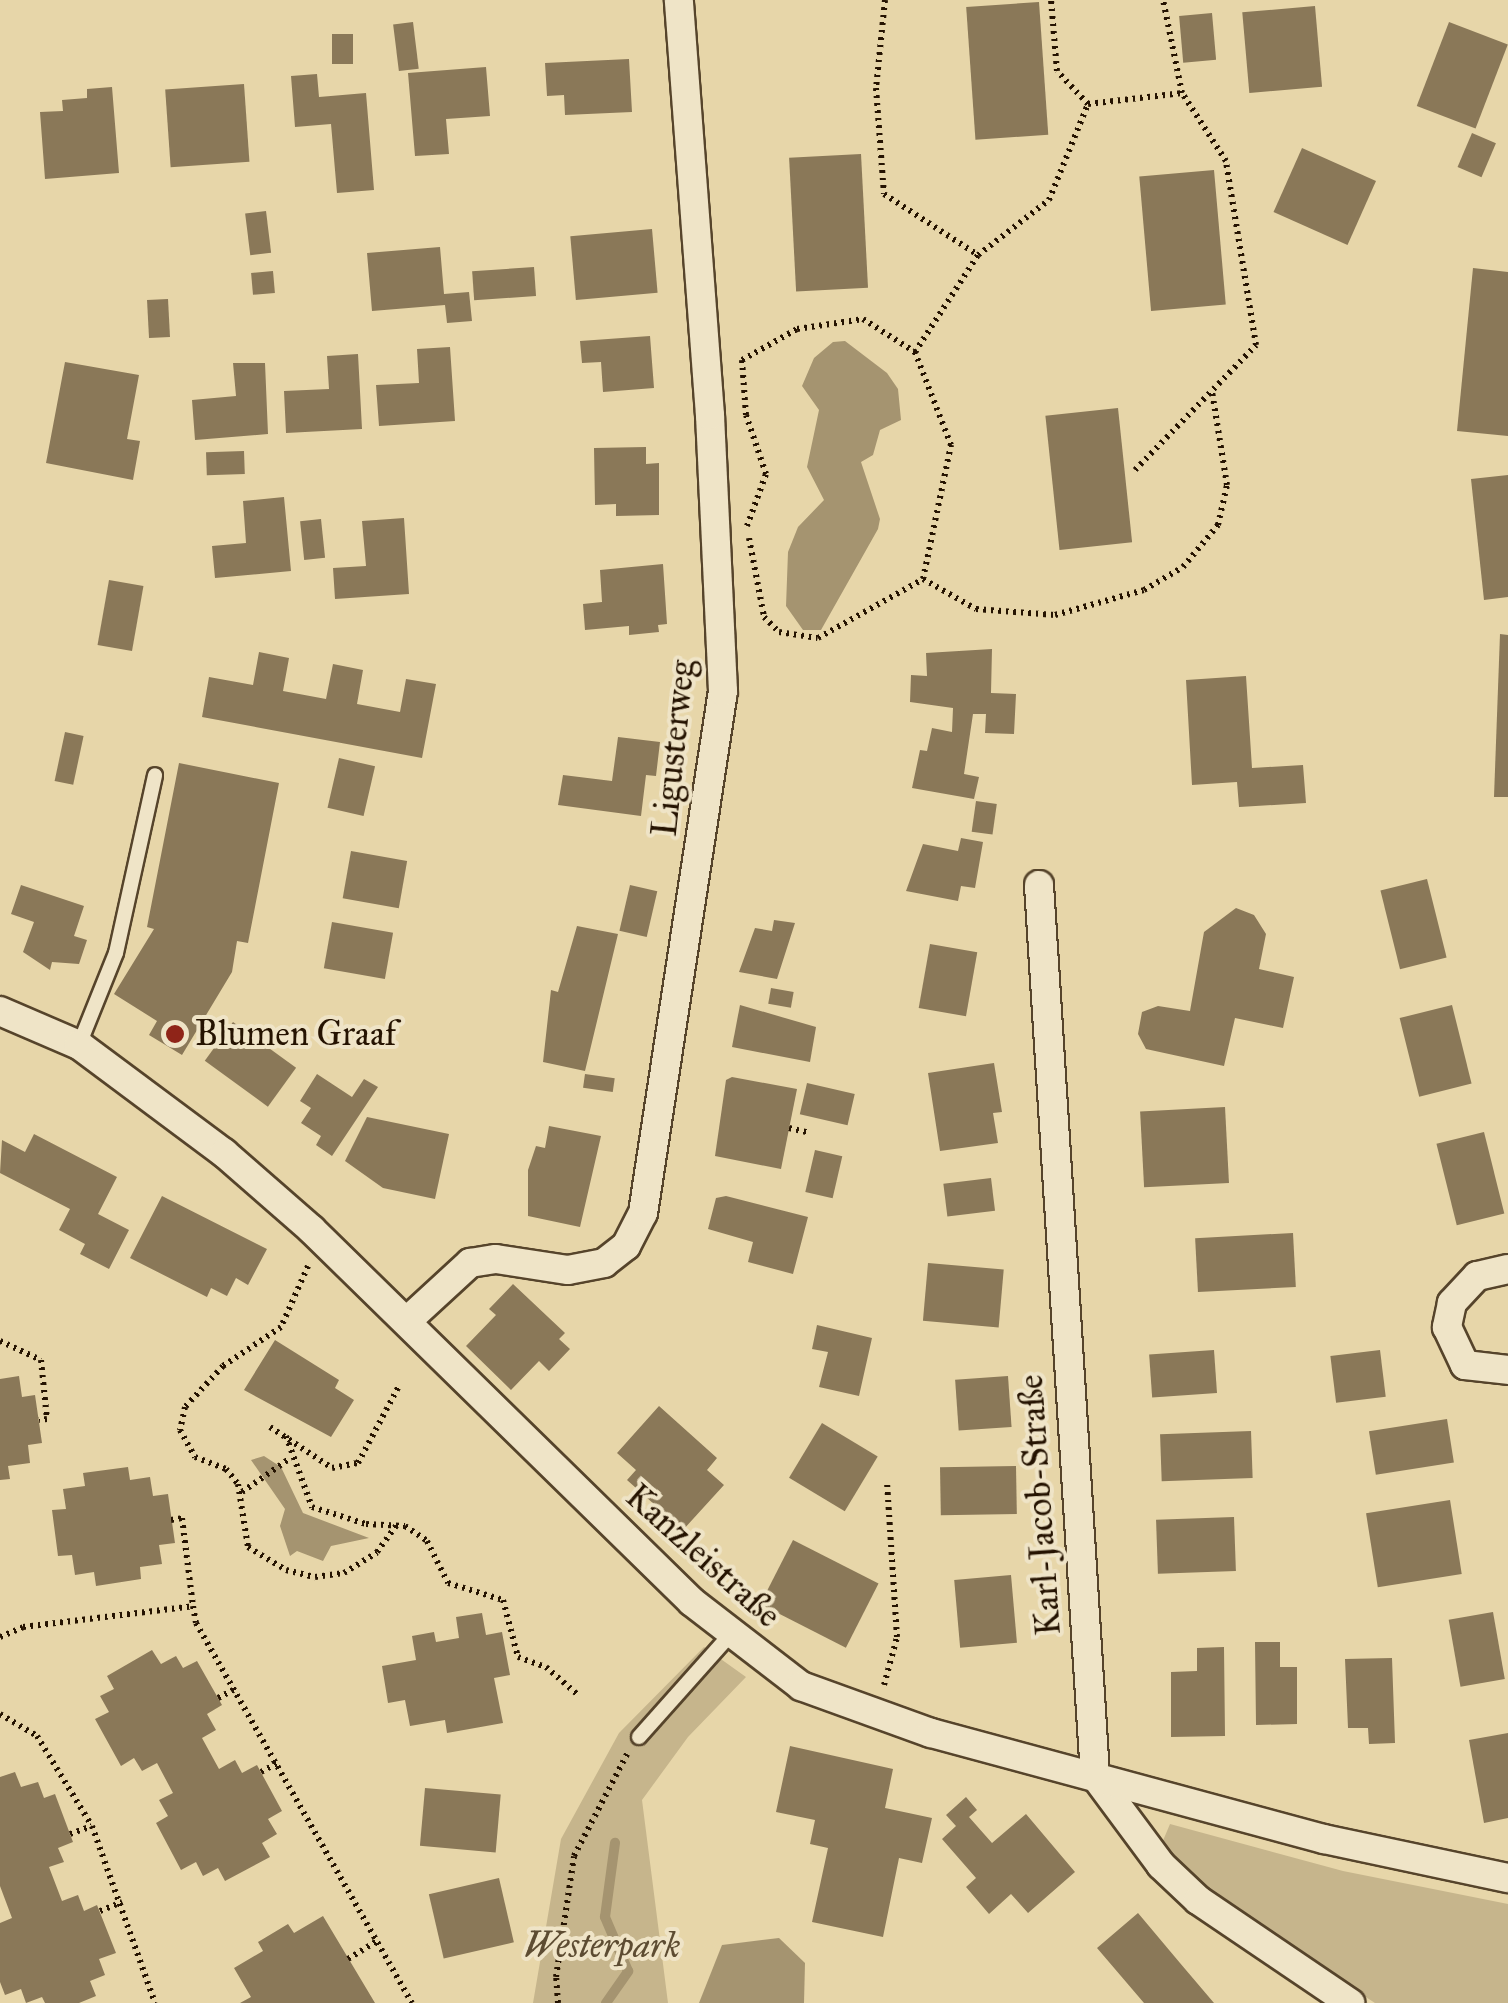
<!DOCTYPE html>
<meta charset="utf-8">
<style>
body{margin:0}
#map{position:relative;width:1508px;height:2003px;overflow:hidden;background:#e7d6a9;font-family:"IM FELL Great Primer",serif}
div>[style]{position:absolute}
.green>*{inset:0;background:#c6b58c}
.water>*{inset:0;background:#a59470}
.stream>*{height:10px;margin:-5px;padding:0 5px;transform-origin:5px;border-radius:5px;background:#a59470}
.building>*{inset:0;background:#8a7858;transform-origin:0 0}
.path>*{height:6px;margin-top:-3px;transform-origin:0;background:repeating-linear-gradient(90deg,#251301 0 2.5px,transparent 0 7.5px)}
.roads{filter:drop-shadow(2px 0 #56442b) drop-shadow(-2px 0 #56442b) drop-shadow(0 2px #56442b) drop-shadow(0 -2px #56442b)}
.lane>*{height:14px;margin:-7px;padding:0 7px;transform-origin:7px;border-radius:7px;background:#efe4c7}
.street>*{height:28px;margin:-14px;padding:0 14px;transform-origin:14px;border-radius:14px;background:#efe4c7}
.dots>*{width:28px;height:28px;translate:-50% -50%;box-sizing:border-box;border:5px solid #efe4c7;border-radius:50%}
span{translate:-50% -50%;white-space:nowrap;text-align:center;line-height:1.15;-webkit-text-stroke:8px #efe4c7;paint-order:stroke}
.street-label{font-size:35px;color:#251301}
.poi-label{font-size:35px;color:#251301}
.left{translate:0 -50%;text-align:left}
.park-label{font-size:35px;color:#5d4c32;font-style:italic}
</style>
<div id="map">
<div class="green">
<i style="clip-path:polygon(704px 1647px,746px 1677px,688px 1737px,642px 1800px,668px 2003px,533px 2003px,561px 1839px,619px 1733px)"></i>
<i style="clip-path:polygon(1170px 1824px,1343px 1871px,1508px 1904px,1508px 2003px,1375px 2003px,1211px 1896px,1169px 1856px,1162px 1843px)"></i>
</div>
<div class="water">
<i style="clip-path:polygon(845px 341px,887px 373px,898px 389px,901px 420px,880px 430px,873px 455px,861px 462px,880px 519px,878px 529px,821px 630px,803px 630px,786px 606px,788px 552px,798px 527px,824px 500px,807px 467px,819px 410px,802px 386px,814px 358px,833px 342px)"></i>
<i style="clip-path:polygon(264px 1456px,281px 1467px,303px 1513px,369px 1538px,331px 1546px,323px 1561px,297px 1551px,290px 1556px,280px 1526px,285px 1509px,251px 1460px)"></i>
<i style="clip-path:polygon(779px 1938px,805px 1963px,804px 2003px,699px 2003px,722px 1945px)"></i>
</div>
<div class="stream">
<i style="left:606px;top:2003px;width:39px;rotate:-55deg"></i>
<i style="left:628px;top:1971px;width:59px;rotate:-113.1deg"></i>
<i style="left:605px;top:1917px;width:75px;rotate:-82.3deg"></i>
</div>
<div class="building">
<i style="left:1039px;top:2px;width:133px;height:73px;rotate:86deg"></i>
<i style="left:1315px;top:6px;width:81px;height:73px;rotate:85deg"></i>
<i style="left:1212px;top:13px;width:47px;height:33px;rotate:85deg"></i>
<i style="left:413px;top:22px;width:47px;height:20px;rotate:83deg"></i>
<i style="left:1449px;top:22px;width:63px;height:90px;rotate:21deg"></i>
<i style="left:332px;top:34px;width:21px;height:30px"></i>
<i style="clip-path:polygon(629px 59px,632px 112px,565px 115px,564px 95px,547px 96px,545px 63px)"></i>
<i style="clip-path:polygon(486px 67px,490px 116px,446px 119px,449px 154px,415px 156px,408px 73px)"></i>
<i style="clip-path:polygon(317px 74px,319px 97px,366px 93px,374px 190px,337px 193px,331px 124px,295px 127px,291px 76px)"></i>
<i style="left:244px;top:84px;width:78px;height:79px;rotate:86deg"></i>
<i style="clip-path:polygon(112px 87px,119px 173px,45px 179px,40px 112px,63px 111px,62px 100px,87px 98px,87px 89px)"></i>
<i style="left:1472px;top:133px;width:26px;height:37px;rotate:23deg"></i>
<i style="left:1302px;top:148px;width:81px;height:70px;rotate:24deg"></i>
<i style="left:861px;top:154px;width:134px;height:72px;rotate:87deg"></i>
<i style="left:1214px;top:170px;width:135px;height:75px;rotate:85deg"></i>
<i style="left:266px;top:211px;width:42px;height:21px;rotate:83deg"></i>
<i style="left:652px;top:229px;width:64px;height:82px;rotate:85deg"></i>
<i style="clip-path:polygon(440px 247px,444px 294px,469px 292px,472px 321px,447px 323px,445px 305px,372px 311px,367px 253px)"></i>
<i style="left:534px;top:267px;width:29px;height:62px;rotate:86deg"></i>
<i style="clip-path:polygon(1473px 268px,1508px 272px,1508px 436px,1457px 431px)"></i>
<i style="left:273px;top:271px;width:22px;height:22px;rotate:85deg"></i>
<i style="left:168px;top:299px;width:38px;height:21px;rotate:87deg"></i>
<i style="clip-path:polygon(650px 336px,654px 388px,603px 392px,601px 362px,582px 363px,580px 341px)"></i>
<i style="clip-path:polygon(450px 347px,455px 421px,379px 426px,376px 385px,419px 383px,417px 349px)"></i>
<i style="clip-path:polygon(358px 354px,362px 429px,286px 433px,284px 391px,329px 389px,327px 356px)"></i>
<i style="clip-path:polygon(65px 362px,139px 375px,127px 439px,140px 441px,133px 480px,46px 463px)"></i>
<i style="clip-path:polygon(233px 363px,265px 363px,268px 434px,195px 440px,192px 400px,236px 396px)"></i>
<i style="left:1118px;top:408px;width:135px;height:73px;rotate:84deg"></i>
<i style="clip-path:polygon(646px 447px,646px 464px,659px 463px,659px 515px,616px 516px,616px 504px,595px 505px,594px 448px)"></i>
<i style="left:244px;top:451px;width:23px;height:38px;rotate:88deg"></i>
<i style="clip-path:polygon(1508px 475px,1508px 597px,1484px 600px,1471px 479px)"></i>
<i style="clip-path:polygon(284px 497px,291px 571px,215px 578px,212px 546px,246px 543px,243px 501px)"></i>
<i style="clip-path:polygon(404px 518px,409px 594px,335px 599px,333px 568px,366px 566px,362px 521px)"></i>
<i style="left:321px;top:519px;width:39px;height:21px;rotate:84deg"></i>
<i style="clip-path:polygon(663px 564px,667px 624px,658px 625px,659px 632px,629px 635px,629px 626px,585px 630px,583px 604px,602px 602px,600px 570px)"></i>
<i style="left:109px;top:580px;width:35px;height:66px;rotate:10deg"></i>
<i style="clip-path:polygon(1500px 634px,1508px 635px,1508px 797px,1494px 797px)"></i>
<i style="clip-path:polygon(992px 649px,991px 693px,1016px 694px,1014px 734px,985px 733px,986px 714px,973px 714px,964px 774px,979px 777px,974px 799px,912px 788px,920px 750px,927px 751px,932px 728px,952px 732px,953px 708px,910px 702px,911px 675px,927px 676px,926px 653px)"></i>
<i style="clip-path:polygon(259px 652px,289px 658px,283px 691px,326px 699px,333px 664px,363px 670px,357px 704px,400px 712px,406px 679px,436px 684px,422px 758px,202px 717px,209px 677px,253px 685px)"></i>
<i style="clip-path:polygon(1246px 676px,1252px 768px,1303px 765px,1306px 803px,1239px 807px,1237px 782px,1192px 785px,1186px 680px)"></i>
<i style="left:65px;top:732px;width:19px;height:50px;rotate:12deg"></i>
<i style="clip-path:polygon(618px 737px,660px 742px,656px 776px,646px 775px,641px 816px,558px 805px,563px 775px,612px 781px)"></i>
<i style="left:339px;top:758px;width:37px;height:51px;rotate:13deg"></i>
<i style="clip-path:polygon(179px 763px,279px 783px,248px 943px,237px 941px,232px 972px,182px 1055px,149px 1035px,157px 1021px,114px 994px,154px 929px,147px 927px)"></i>
<i style="left:976px;top:801px;width:21px;height:31px;rotate:8deg"></i>
<i style="clip-path:polygon(961px 838px,983px 842px,975px 888px,961px 886px,958px 901px,906px 891px,923px 844px,958px 851px)"></i>
<i style="left:351px;top:851px;width:57px;height:48px;rotate:10deg"></i>
<i style="left:1427px;top:879px;width:81px;height:48px;rotate:76deg"></i>
<i style="clip-path:polygon(21px 885px,84px 906px,74px 936px,87px 940px,79px 964px,52px 962px,50px 970px,23px 952px,34px 922px,11px 914px)"></i>
<i style="left:630px;top:885px;width:28px;height:47px;rotate:13deg"></i>
<i style="clip-path:polygon(1236px 908px,1254px 915px,1266px 934px,1259px 969px,1294px 977px,1283px 1028px,1235px 1018px,1224px 1066px,1146px 1049px,1138px 1034px,1142px 1012px,1158px 1006px,1190px 1011px,1204px 932px)"></i>
<i style="clip-path:polygon(774px 920px,795px 923px,777px 979px,739px 972px,755px 928px,772px 931px)"></i>
<i style="left:332px;top:922px;width:62px;height:47px;rotate:10deg"></i>
<i style="clip-path:polygon(577px 926px,618px 934px,585px 1071px,543px 1062px,551px 990px,558px 992px)"></i>
<i style="left:930px;top:944px;width:48px;height:65px;rotate:10deg"></i>
<i style="left:771px;top:988px;width:23px;height:16px;rotate:10deg"></i>
<i style="clip-path:polygon(740px 1005px,816px 1027px,810px 1062px,732px 1047px)"></i>
<i style="left:1452px;top:1005px;width:81px;height:54px;rotate:76deg"></i>
<i style="left:233px;top:1022px;width:78px;height:48px;rotate:36deg"></i>
<i style="clip-path:polygon(994px 1063px,1002px 1112px,993px 1113px,998px 1143px,940px 1151px,928px 1073px)"></i>
<i style="clip-path:polygon(317px 1074px,352px 1097px,364px 1079px,378px 1087px,332px 1156px,316px 1145px,321px 1136px,301px 1123px,311px 1108px,300px 1101px)"></i>
<i style="left:585px;top:1074px;width:30px;height:14px;rotate:8deg"></i>
<i style="clip-path:polygon(732px 1077px,797px 1089px,781px 1169px,715px 1156px,726px 1080px)"></i>
<i style="left:807px;top:1083px;width:49px;height:32px;rotate:13deg"></i>
<i style="left:1225px;top:1107px;width:76px;height:85px;rotate:87deg"></i>
<i style="clip-path:polygon(367px 1117px,449px 1134px,435px 1199px,383px 1188px,345px 1161px)"></i>
<i style="clip-path:polygon(549px 1126px,601px 1136px,580px 1227px,528px 1216px,528px 1170px,536px 1146px,545px 1148px)"></i>
<i style="left:1484px;top:1132px;width:84px;height:49px;rotate:76deg"></i>
<i style="clip-path:polygon(34px 1134px,117px 1177px,98px 1214px,129px 1230px,109px 1269px,80px 1254px,85px 1244px,59px 1230px,70px 1209px,0 1173px,2px 1140px,25px 1152px)"></i>
<i style="left:815px;top:1150px;width:28px;height:43px;rotate:13deg"></i>
<i style="left:991px;top:1178px;width:33px;height:48px;rotate:83deg"></i>
<i style="clip-path:polygon(162px 1196px,267px 1249px,248px 1285px,236px 1278px,227px 1296px,211px 1288px,207px 1297px,130px 1258px)"></i>
<i style="clip-path:polygon(726px 1196px,808px 1217px,793px 1274px,748px 1262px,753px 1242px,708px 1229px,716px 1198px)"></i>
<i style="left:1293px;top:1233px;width:54px;height:98px;rotate:87deg"></i>
<i style="left:928px;top:1263px;width:76px;height:58px;rotate:5deg"></i>
<i style="clip-path:polygon(513px 1284px,565px 1333px,559px 1339px,570px 1349px,549px 1371px,539px 1361px,511px 1390px,466px 1346px,496px 1315px,489px 1309px)"></i>
<i style="clip-path:polygon(817px 1325px,872px 1338px,859px 1396px,819px 1387px,828px 1352px,812px 1349px)"></i>
<i style="clip-path:polygon(275px 1340px,339px 1380px,335px 1388px,354px 1400px,331px 1437px,244px 1390px)"></i>
<i style="left:1214px;top:1350px;width:43px;height:65px;rotate:86deg"></i>
<i style="left:1380px;top:1350px;width:47px;height:50px;rotate:83deg"></i>
<i style="clip-path:polygon(19px 1376px,22px 1397px,35px 1395px,42px 1443px,28px 1445px,30px 1463px,8px 1466px,10px 1479px,0 1480px,0 1379px)"></i>
<i style="left:1008px;top:1376px;width:51px;height:53px;rotate:86deg"></i>
<i style="clip-path:polygon(659px 1406px,717px 1458px,707px 1470px,724px 1485px,683px 1530px,627px 1480px,636px 1470px,617px 1453px)"></i>
<i style="left:1447px;top:1419px;width:44px;height:79px;rotate:81deg"></i>
<i style="left:822px;top:1423px;width:65px;height:64px;rotate:31deg"></i>
<i style="left:1251px;top:1431px;width:47px;height:91px;rotate:88deg"></i>
<i style="left:1016px;top:1466px;width:48px;height:76px;rotate:89deg"></i>
<i style="clip-path:polygon(128px 1467px,130px 1480px,150px 1477px,153px 1496px,168px 1494px,175px 1543px,159px 1545px,162px 1564px,140px 1567px,141px 1579px,96px 1586px,94px 1572px,75px 1575px,72px 1555px,58px 1556px,52px 1510px,66px 1509px,63px 1489px,85px 1486px,83px 1473px)"></i>
<i style="left:1450px;top:1500px;width:75px;height:85px;rotate:81deg"></i>
<i style="left:1234px;top:1517px;width:54px;height:78px;rotate:88deg"></i>
<i style="left:793px;top:1540px;width:96px;height:72px;rotate:27deg"></i>
<i style="left:1011px;top:1575px;width:68px;height:57px;rotate:85deg"></i>
<i style="left:1493px;top:1612px;width:68px;height:45px;rotate:80deg"></i>
<i style="clip-path:polygon(482px 1613px,486px 1635px,502px 1632px,510px 1675px,494px 1678px,503px 1723px,447px 1733px,445px 1720px,410px 1726px,405px 1700px,388px 1703px,382px 1666px,416px 1660px,412px 1636px,434px 1632px,436px 1642px,459px 1638px,456px 1617px)"></i>
<i style="clip-path:polygon(1255px 1642px,1280px 1642px,1280px 1667px,1297px 1667px,1297px 1724px,1256px 1725px)"></i>
<i style="clip-path:polygon(1224px 1647px,1225px 1736px,1171px 1737px,1171px 1672px,1197px 1671px,1197px 1648px)"></i>
<i style="clip-path:polygon(152px 1650px,161px 1664px,176px 1656px,183px 1668px,197px 1661px,222px 1705px,207px 1714px,216px 1730px,202px 1738px,219px 1769px,235px 1760px,242px 1773px,257px 1765px,282px 1811px,268px 1819px,277px 1834px,262px 1843px,270px 1857px,225px 1881px,218px 1868px,203px 1876px,196px 1862px,181px 1870px,156px 1823px,168px 1816px,159px 1800px,173px 1793px,157px 1763px,142px 1771px,134px 1758px,121px 1766px,95px 1719px,109px 1712px,100px 1696px,114px 1689px,107px 1676px)"></i>
<i style="clip-path:polygon(1392px 1658px,1395px 1743px,1369px 1744px,1368px 1728px,1348px 1728px,1345px 1659px)"></i>
<i style="clip-path:polygon(1508px 1733px,1508px 1818px,1484px 1823px,1469px 1740px)"></i>
<i style="clip-path:polygon(790px 1746px,893px 1769px,885px 1808px,932px 1818px,922px 1863px,899px 1858px,883px 1937px,812px 1922px,828px 1848px,810px 1844px,815px 1820px,776px 1812px)"></i>
<i style="clip-path:polygon(15px 1772px,21px 1787px,38px 1782px,44px 1798px,55px 1794px,73px 1842px,58px 1848px,64px 1862px,49px 1867px,62px 1901px,78px 1895px,84px 1911px,97px 1905px,116px 1953px,99px 1959px,105px 1975px,90px 1981px,96px 1996px,79px 2003px,45px 2003px,42px 1997px,26px 2003px,21px 1989px,5px 1995px,0 1982px,0 1923px,12px 1918px,0 1886px,0 1777px)"></i>
<i style="left:425px;top:1788px;width:76px;height:58px;rotate:5deg"></i>
<i style="clip-path:polygon(966px 1797px,977px 1810px,969px 1817px,992px 1843px,1026px 1814px,1075px 1872px,1028px 1913px,1011px 1894px,989px 1914px,966px 1887px,976px 1878px,942px 1839px,956px 1826px,946px 1815px)"></i>
<i style="left:499px;top:1878px;width:66px;height:72px;rotate:77deg"></i>
<i style="clip-path:polygon(1138px 1913px,1180px 1963px,1214px 2003px,1144px 2003px,1097px 1948px)"></i>
<i style="clip-path:polygon(323px 1916px,375px 2003px,240px 2003px,251px 1997px,234px 1968px,263px 1951px,258px 1942px,288px 1924px,294px 1933px)"></i>
</div>
<div class="path">
<i style="left:885px;top:0;width:88px;rotate:95.8deg"></i>
<i style="left:876px;top:88px;width:106px;rotate:85.7deg"></i>
<i style="left:884px;top:194px;width:112px;rotate:33deg"></i>
<i style="left:978px;top:255px;width:90px;rotate:-37.8deg"></i>
<i style="left:1049px;top:200px;width:104px;rotate:-67.9deg"></i>
<i style="left:1088px;top:104px;width:45px;rotate:-133.2deg"></i>
<i style="left:1057px;top:71px;width:71px;rotate:-94.8deg"></i>
<i style="left:1088px;top:104px;width:95px;rotate:-6.7deg"></i>
<i style="left:1135px;top:470px;width:174px;rotate:-45.9deg"></i>
<i style="left:1256px;top:345px;width:186px;rotate:-99.3deg"></i>
<i style="left:1226px;top:161px;width:81px;rotate:-122.9deg"></i>
<i style="left:1182px;top:93px;width:95px;rotate:-101.5deg"></i>
<i style="left:747px;top:526px;width:55px;rotate:-69.9deg"></i>
<i style="left:766px;top:474px;width:62px;rotate:-108.7deg"></i>
<i style="left:746px;top:415px;width:55px;rotate:-94.2deg"></i>
<i style="left:742px;top:360px;width:63px;rotate:-29.4deg"></i>
<i style="left:797px;top:329px;width:67px;rotate:-8.6deg"></i>
<i style="left:863px;top:319px;width:62px;rotate:32.4deg"></i>
<i style="left:749px;top:538px;width:80px;rotate:79.2deg"></i>
<i style="left:764px;top:617px;width:21px;rotate:45deg"></i>
<i style="left:779px;top:632px;width:39px;rotate:9deg"></i>
<i style="left:818px;top:638px;width:120px;rotate:-29.3deg"></i>
<i style="left:923px;top:579px;width:137px;rotate:-78.2deg"></i>
<i style="left:951px;top:445px;width:100px;rotate:-111.2deg"></i>
<i style="left:915px;top:352px;width:116px;rotate:-57deg"></i>
<i style="left:923px;top:579px;width:61px;rotate:29.5deg"></i>
<i style="left:976px;top:609px;width:79px;rotate:4.3deg"></i>
<i style="left:1055px;top:615px;width:92px;rotate:-15.7deg"></i>
<i style="left:1144px;top:590px;width:45px;rotate:-30.5deg"></i>
<i style="left:1183px;top:567px;width:55px;rotate:-50.2deg"></i>
<i style="left:1218px;top:525px;width:41px;rotate:-77.3deg"></i>
<i style="left:1227px;top:485px;width:95px;rotate:-99.1deg"></i>
<i style="left:789px;top:1128px;width:18px;rotate:13deg"></i>
<i style="left:308px;top:1266px;width:67px;rotate:113.9deg"></i>
<i style="left:281px;top:1327px;width:70px;rotate:146.1deg"></i>
<i style="left:223px;top:1366px;width:56px;rotate:132.8deg"></i>
<i style="left:185px;top:1407px;width:24px;rotate:102deg"></i>
<i style="left:180px;top:1430px;width:31px;rotate:61deg"></i>
<i style="left:195px;top:1457px;width:33px;rotate:21deg"></i>
<i style="left:226px;top:1469px;width:19px;rotate:51deg"></i>
<i style="left:238px;top:1484px;width:64px;rotate:81deg"></i>
<i style="left:248px;top:1547px;width:44px;rotate:31.2deg"></i>
<i style="left:286px;top:1570px;width:30px;rotate:14deg"></i>
<i style="left:315px;top:1577px;width:29px;rotate:-8deg"></i>
<i style="left:344px;top:1573px;width:39px;rotate:-32deg"></i>
<i style="left:377px;top:1552px;width:34px;rotate:-54deg"></i>
<i style="left:0;top:1341px;width:45px;rotate:24.9deg"></i>
<i style="left:41px;top:1360px;width:59px;rotate:84.2deg"></i>
<i style="left:47px;top:1419px;width:8px;rotate:173deg"></i>
<i style="left:270px;top:1427px;width:74px;rotate:33.5deg"></i>
<i style="left:332px;top:1468px;width:26px;rotate:-11deg"></i>
<i style="left:358px;top:1463px;width:87px;rotate:-62deg"></i>
<i style="left:286px;top:1436px;width:76px;rotate:69.9deg"></i>
<i style="left:312px;top:1507px;width:57px;rotate:17.5deg"></i>
<i style="left:366px;top:1524px;width:39px;rotate:3deg"></i>
<i style="left:405px;top:1526px;width:27px;rotate:34deg"></i>
<i style="left:427px;top:1541px;width:47px;rotate:63.4deg"></i>
<i style="left:448px;top:1583px;width:58px;rotate:17.2deg"></i>
<i style="left:503px;top:1600px;width:59px;rotate:75.3deg"></i>
<i style="left:518px;top:1657px;width:30px;rotate:20deg"></i>
<i style="left:546px;top:1667px;width:43px;rotate:41.2deg"></i>
<i style="left:242px;top:1492px;width:57px;rotate:-35.1deg"></i>
<i style="left:171px;top:1520px;width:11px;rotate:-10deg"></i>
<i style="left:182px;top:1518px;width:89px;rotate:82.9deg"></i>
<i style="left:0;top:1637px;width:25px;rotate:-23deg"></i>
<i style="left:23px;top:1627px;width:171px;rotate:-7deg"></i>
<i style="left:193px;top:1606px;width:17px;rotate:80deg"></i>
<i style="left:196px;top:1623px;width:437px;rotate:60.4deg"></i>
<i style="left:884px;top:1685px;width:50px;rotate:-74.8deg"></i>
<i style="left:897px;top:1637px;width:153px;rotate:-93.7deg"></i>
<i style="left:218px;top:1698px;width:19px;rotate:-28deg"></i>
<i style="left:0;top:1714px;width:43px;rotate:30.7deg"></i>
<i style="left:37px;top:1736px;width:105px;rotate:58.6deg"></i>
<i style="left:92px;top:1826px;width:188px;rotate:70.4deg"></i>
<i style="left:261px;top:1772px;width:21px;rotate:-29deg"></i>
<i style="left:70px;top:1834px;width:23px;rotate:-20deg"></i>
<i style="left:100px;top:1911px;width:24px;rotate:-22deg"></i>
<i style="left:348px;top:1959px;width:36px;rotate:-32deg"></i>
<i style="left:558px;top:2003px;width:26px;rotate:-94deg"></i>
<i style="left:556px;top:1977px;width:122px;rotate:-81.5deg"></i>
<i style="left:574px;top:1856px;width:115px;rotate:-62.5deg"></i>
</div>
<div class="roads">
<div class="lane">
<i style="left:79px;top:1045px;width:99px;rotate:-68.1deg"></i>
<i style="left:116px;top:953px;width:182px;rotate:-77.6deg"></i>
<i style="left:639px;top:1737px;width:137px;rotate:-48.3deg"></i>
</div>
<div class="street">
<i style="left:1039px;top:885px;width:893px;rotate:86.4deg"></i>
<i style="left:1095px;top:1776px;width:111px;rotate:53.4deg"></i>
<i style="left:1161px;top:1865px;width:51px;rotate:43.4deg"></i>
<i style="left:1198px;top:1900px;width:184px;rotate:34.1deg"></i>
<i style="left:0;top:1011px;width:86px;rotate:23.3deg"></i>
<i style="left:79px;top:1045px;width:181px;rotate:36.7deg"></i>
<i style="left:224px;top:1153px;width:116px;rotate:41.1deg"></i>
<i style="left:311px;top:1229px;width:533px;rotate:44.39deg"></i>
<i style="left:692px;top:1602px;width:138px;rotate:37.6deg"></i>
<i style="left:801px;top:1686px;width:138px;rotate:19.9deg"></i>
<i style="left:931px;top:1733px;width:407px;rotate:15.1deg"></i>
<i style="left:1324px;top:1839px;width:188px;rotate:12deg"></i>
<i style="left:1508px;top:1269px;width:32px;rotate:167deg"></i>
<i style="left:1477px;top:1276px;width:37px;rotate:133deg"></i>
<i style="left:1452px;top:1303px;width:25px;rotate:102deg"></i>
<i style="left:1447px;top:1327px;width:42px;rotate:64.7deg"></i>
<i style="left:1465px;top:1365px;width:43px;rotate:6.6deg"></i>
<i style="left:407px;top:1321px;width:86px;rotate:-42.6deg"></i>
<i style="left:470px;top:1263px;width:26px;rotate:-9deg"></i>
<i style="left:496px;top:1259px;width:73px;rotate:8.7deg"></i>
<i style="left:568px;top:1270px;width:37px;rotate:-11deg"></i>
<i style="left:604px;top:1263px;width:28px;rotate:-38deg"></i>
<i style="left:626px;top:1246px;width:37px;rotate:-63deg"></i>
<i style="left:643px;top:1213px;width:528px;rotate:-81.29deg"></i>
<i style="left:723px;top:691px;width:276px;rotate:-92.7deg"></i>
<i style="left:710px;top:415px;width:416px;rotate:-94.3deg"></i>
</div>
</div>
<div class="dots">
<i style="left:175px;top:1034px;background:#8f2418"></i>
</div>
<div class="street-label">
<span style="left:674px;top:748px;rotate:-84deg">Ligusterweg</span>
<span style="left:1040px;top:1505px;rotate:-94deg">Karl-Jacob-Straße</span>
<span style="left:703px;top:1556px;rotate:42deg">Kanzleistraße</span>
</div>
<div class="poi-label">
<span class="left" style="left:195px;top:1034px">Blumen Graaf</span>
</div>
<div class="park-label">
<span style="left:602px;top:1946px">Westerpark</span>
</div>
</div>
